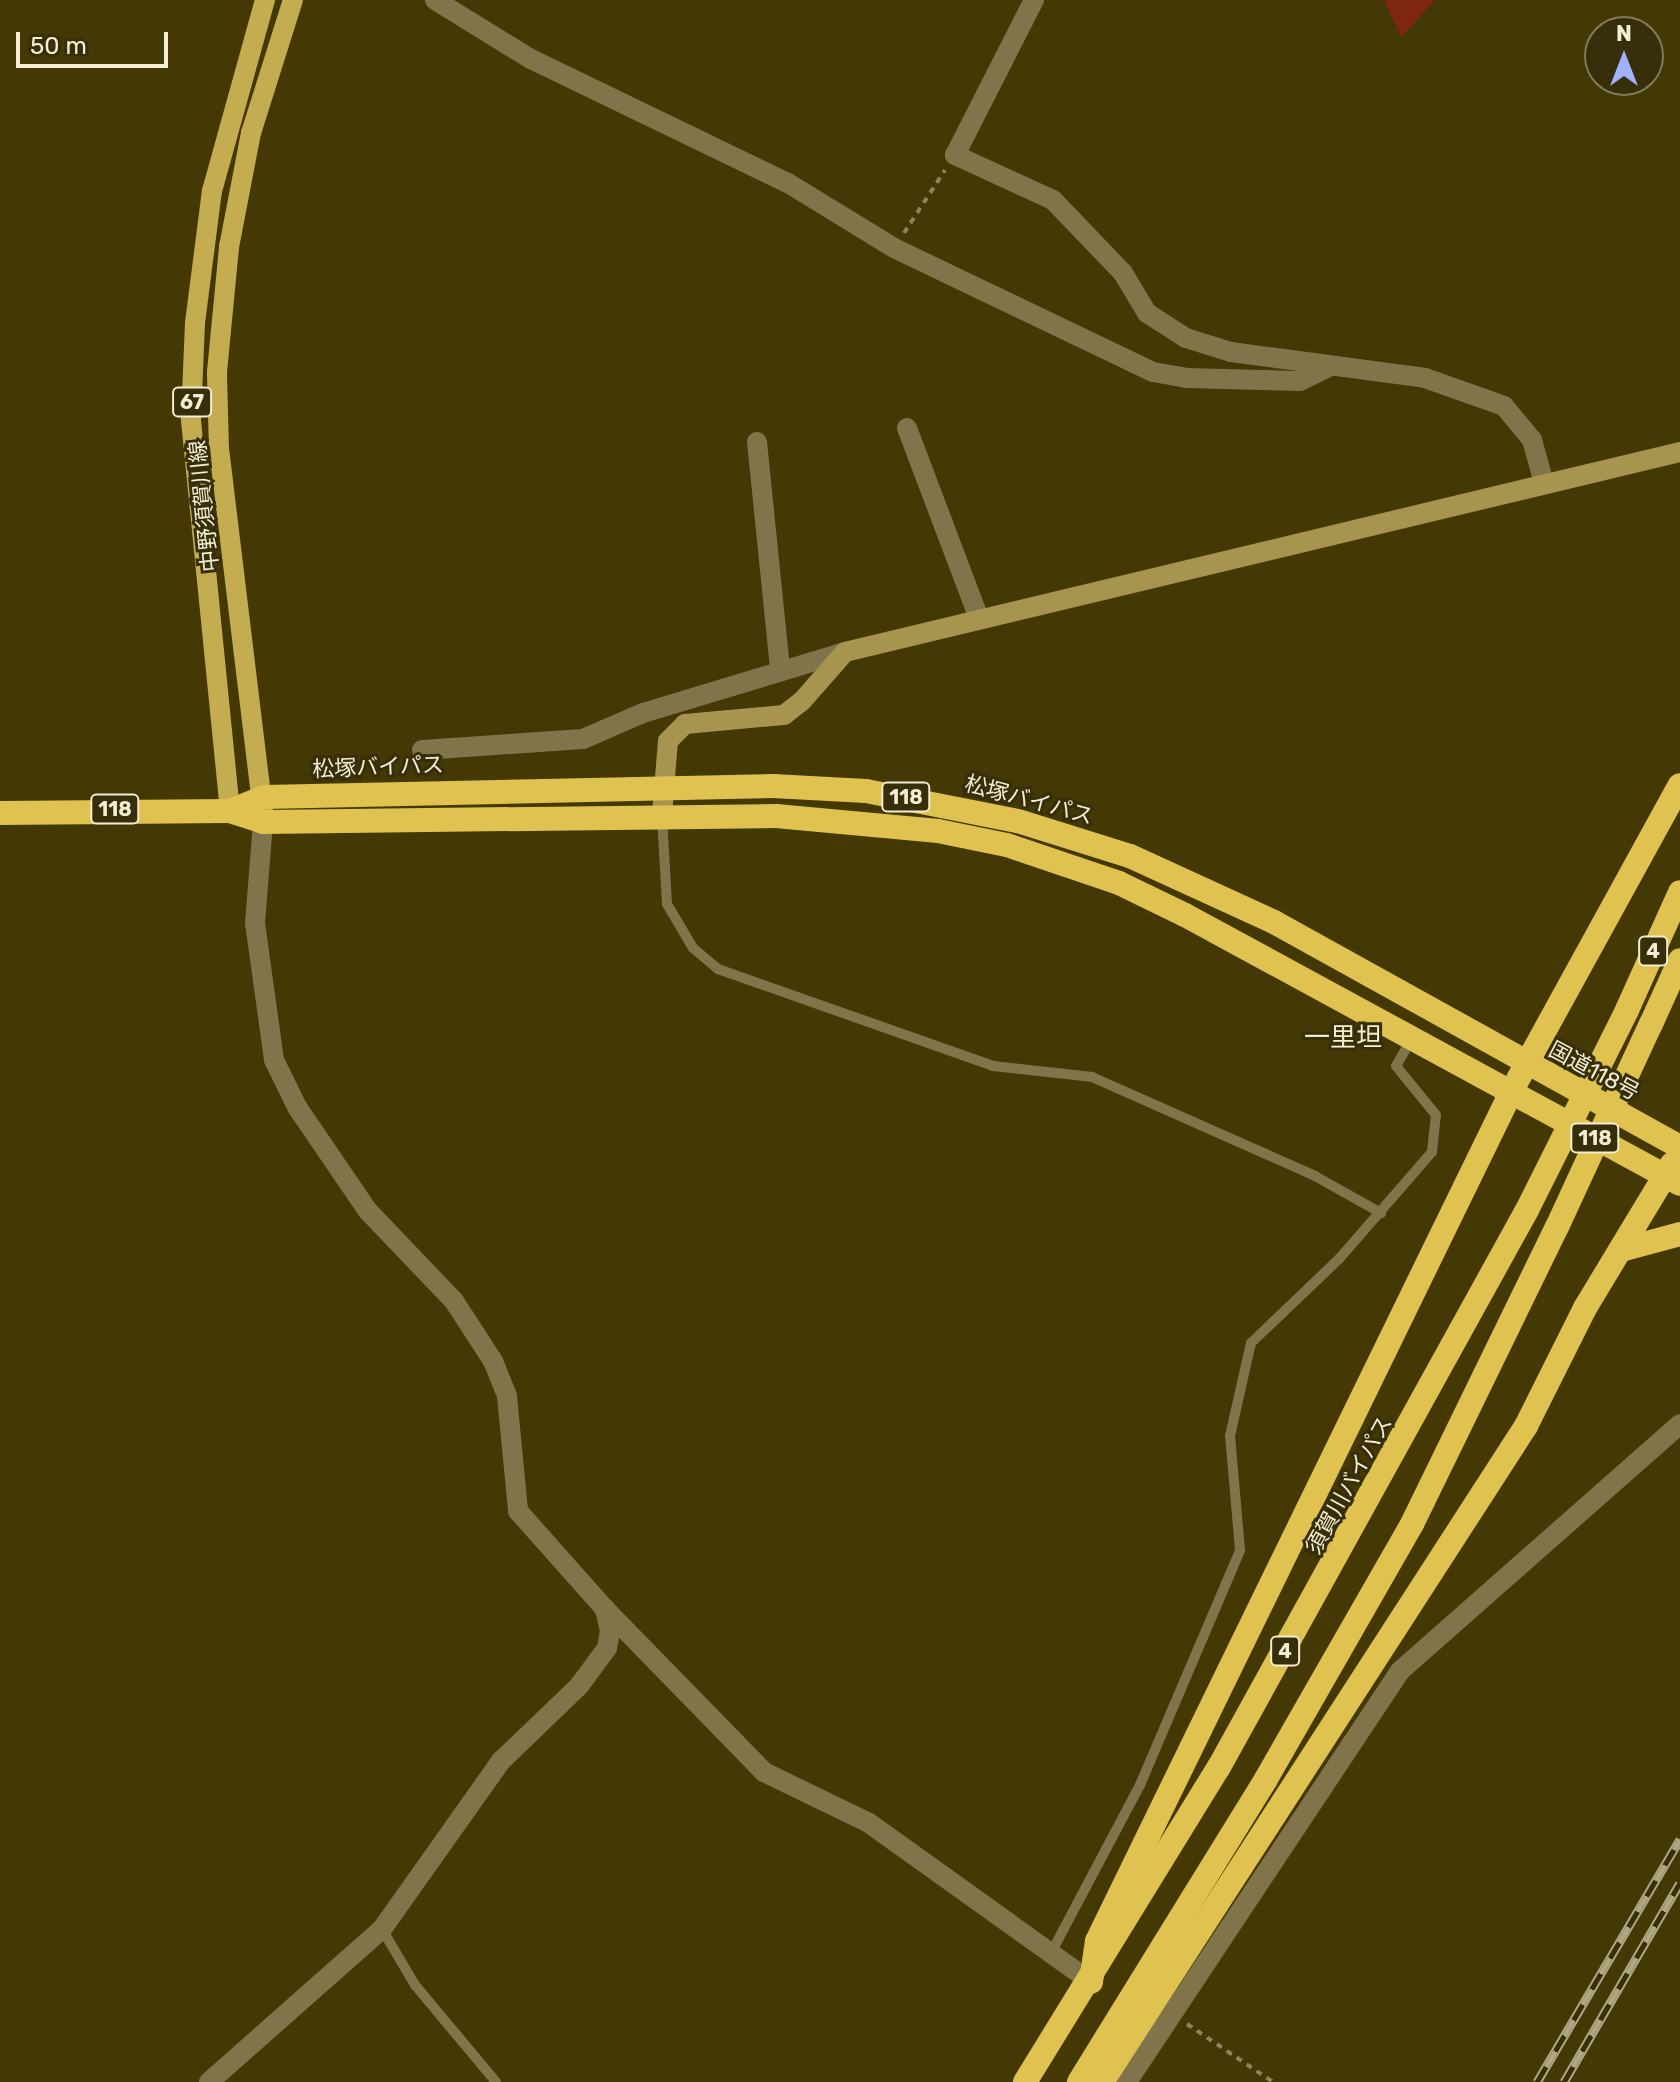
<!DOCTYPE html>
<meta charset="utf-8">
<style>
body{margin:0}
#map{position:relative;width:1680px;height:2082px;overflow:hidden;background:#443805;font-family:Rubik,"Noto Sans JP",sans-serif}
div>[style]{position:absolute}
.green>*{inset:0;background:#7e2610}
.path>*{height:4px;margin-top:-2px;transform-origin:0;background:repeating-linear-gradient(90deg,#8d845c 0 6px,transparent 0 12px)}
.lane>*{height:10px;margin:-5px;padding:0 5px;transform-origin:5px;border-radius:5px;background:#7f744a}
.street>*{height:20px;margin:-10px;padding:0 10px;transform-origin:10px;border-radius:10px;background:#7f744a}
.secondary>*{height:20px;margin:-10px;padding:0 10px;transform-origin:10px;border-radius:10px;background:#a6944f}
.primary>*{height:20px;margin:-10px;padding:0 10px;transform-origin:10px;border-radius:10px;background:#c4ac50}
.highway>*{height:24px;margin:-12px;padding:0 12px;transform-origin:12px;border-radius:12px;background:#dfc250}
.rail>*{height:9px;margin-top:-4.5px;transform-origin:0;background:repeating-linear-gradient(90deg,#372e0a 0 18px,#afa784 0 36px);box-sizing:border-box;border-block:2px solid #afa784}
.highway-bridge>*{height:24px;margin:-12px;padding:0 12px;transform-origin:12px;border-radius:12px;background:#dfc250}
span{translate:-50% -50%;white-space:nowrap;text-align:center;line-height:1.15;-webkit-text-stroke:6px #372e0a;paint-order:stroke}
.shield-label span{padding:2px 6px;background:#372e0a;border:2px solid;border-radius:6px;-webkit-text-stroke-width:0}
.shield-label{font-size:20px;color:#f3edd4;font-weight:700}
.street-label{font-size:22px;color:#f3edd4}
.quarter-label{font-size:26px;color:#f3edd4}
.north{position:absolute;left:1584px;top:16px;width:80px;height:80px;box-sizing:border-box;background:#372e0a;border:2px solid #827a5b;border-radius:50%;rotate:0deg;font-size:22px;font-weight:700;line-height:32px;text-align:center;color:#f3edd4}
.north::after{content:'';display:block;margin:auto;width:28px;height:36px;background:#a3b2fd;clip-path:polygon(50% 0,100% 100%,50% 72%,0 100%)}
.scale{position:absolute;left:16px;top:32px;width:152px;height:36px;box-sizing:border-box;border:4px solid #f3edd4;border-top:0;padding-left:10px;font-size:24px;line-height:28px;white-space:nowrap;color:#f3edd4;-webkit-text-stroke:6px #372e0a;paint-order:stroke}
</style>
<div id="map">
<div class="green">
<i style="clip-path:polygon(1384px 0,1435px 0,1401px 37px)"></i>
</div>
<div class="path">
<i style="left:904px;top:233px;width:75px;rotate:-56.9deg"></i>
<i style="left:1187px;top:2024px;width:104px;rotate:34deg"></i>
</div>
<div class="lane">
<i style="left:662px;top:817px;width:87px;rotate:86.7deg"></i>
<i style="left:667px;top:904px;width:51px;rotate:59.4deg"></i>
<i style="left:693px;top:948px;width:33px;rotate:40deg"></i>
<i style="left:718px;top:969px;width:292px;rotate:19.4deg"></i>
<i style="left:993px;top:1066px;width:100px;rotate:6.3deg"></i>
<i style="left:1092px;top:1077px;width:244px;rotate:23.9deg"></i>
<i style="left:1315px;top:1176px;width:76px;rotate:29.3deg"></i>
<i style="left:382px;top:1929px;width:65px;rotate:59.5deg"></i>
<i style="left:415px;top:1985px;width:126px;rotate:50.1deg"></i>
<i style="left:1051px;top:1953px;width:190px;rotate:-62.1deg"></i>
<i style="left:1140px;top:1785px;width:255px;rotate:-66.9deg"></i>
<i style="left:1240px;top:1550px;width:114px;rotate:-95deg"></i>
<i style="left:1230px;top:1436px;width:95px;rotate:-77.3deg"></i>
<i style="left:1251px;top:1343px;width:122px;rotate:-43.7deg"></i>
<i style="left:1339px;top:1259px;width:142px;rotate:-49deg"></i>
<i style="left:1432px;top:1152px;width:37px;rotate:-84deg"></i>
<i style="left:1436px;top:1115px;width:63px;rotate:-129.2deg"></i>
<i style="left:1396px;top:1066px;width:30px;rotate:-60deg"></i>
</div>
<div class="street">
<i style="left:435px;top:0;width:113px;rotate:31.6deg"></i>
<i style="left:531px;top:59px;width:285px;rotate:25.8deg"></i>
<i style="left:788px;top:183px;width:124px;rotate:31.5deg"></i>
<i style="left:894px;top:248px;width:287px;rotate:25.6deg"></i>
<i style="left:1153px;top:372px;width:34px;rotate:10deg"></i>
<i style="left:1186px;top:378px;width:114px;rotate:1.5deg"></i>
<i style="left:1300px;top:381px;width:30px;rotate:-26deg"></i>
<i style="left:1034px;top:0;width:174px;rotate:117deg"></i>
<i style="left:955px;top:155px;width:108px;rotate:24.7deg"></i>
<i style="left:1053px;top:200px;width:101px;rotate:46.2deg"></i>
<i style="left:1123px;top:273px;width:47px;rotate:59deg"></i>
<i style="left:1147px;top:313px;width:46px;rotate:32.7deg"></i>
<i style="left:1186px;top:338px;width:47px;rotate:17.3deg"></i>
<i style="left:1231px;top:352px;width:196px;rotate:7.6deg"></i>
<i style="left:1425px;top:378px;width:84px;rotate:19.5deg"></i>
<i style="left:1504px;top:406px;width:44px;rotate:50.5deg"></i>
<i style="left:1532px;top:440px;width:45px;rotate:74.4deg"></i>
<i style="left:907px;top:428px;width:204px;rotate:69.3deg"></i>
<i style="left:757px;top:442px;width:229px;rotate:84.2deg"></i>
<i style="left:422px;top:750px;width:161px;rotate:-3.9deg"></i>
<i style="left:583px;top:739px;width:65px;rotate:-23.4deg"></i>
<i style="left:643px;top:713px;width:211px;rotate:-16.8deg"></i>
<i style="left:263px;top:822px;width:101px;rotate:94.5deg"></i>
<i style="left:255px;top:923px;width:138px;rotate:82.1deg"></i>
<i style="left:274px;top:1060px;width:52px;rotate:63.9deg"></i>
<i style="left:297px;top:1107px;width:126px;rotate:55.7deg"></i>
<i style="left:368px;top:1211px;width:124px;rotate:46.3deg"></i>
<i style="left:454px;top:1301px;width:72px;rotate:57deg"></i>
<i style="left:493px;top:1361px;width:38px;rotate:68deg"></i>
<i style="left:507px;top:1396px;width:116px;rotate:84.5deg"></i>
<i style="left:518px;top:1511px;width:131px;rotate:48.4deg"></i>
<i style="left:605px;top:1609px;width:228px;rotate:45.7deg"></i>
<i style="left:764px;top:1772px;width:117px;rotate:25.9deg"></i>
<i style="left:869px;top:1823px;width:273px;rotate:35.6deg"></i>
<i style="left:209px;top:2082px;width:231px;rotate:-41.5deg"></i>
<i style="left:382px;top:1929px;width:206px;rotate:-54.7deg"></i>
<i style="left:501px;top:1761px;width:108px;rotate:-43.9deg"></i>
<i style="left:579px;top:1686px;width:47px;rotate:-53.6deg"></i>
<i style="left:607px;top:1648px;width:17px;rotate:-80deg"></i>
<i style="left:610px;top:1631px;width:23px;rotate:-103deg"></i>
<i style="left:1127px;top:2082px;width:493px;rotate:-56.4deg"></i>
<i style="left:1400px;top:1671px;width:373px;rotate:-41.4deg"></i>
</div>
<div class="secondary">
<i style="left:662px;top:815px;width:74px;rotate:-85.4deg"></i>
<i style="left:668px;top:741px;width:24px;rotate:-45deg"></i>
<i style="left:685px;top:724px;width:99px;rotate:-5.2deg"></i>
<i style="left:784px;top:715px;width:23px;rotate:-38deg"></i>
<i style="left:802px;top:701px;width:65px;rotate:-48.7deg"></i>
<i style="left:845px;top:652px;width:859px;rotate:-13.47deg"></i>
</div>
<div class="primary">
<i style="left:230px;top:811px;width:395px;rotate:-95.7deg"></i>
<i style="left:191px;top:418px;width:95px;rotate:-87.6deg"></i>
<i style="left:195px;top:323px;width:133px;rotate:-82.7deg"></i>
<i style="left:212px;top:191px;width:198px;rotate:-74.5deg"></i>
<i style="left:263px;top:812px;width:364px;rotate:-96.9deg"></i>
<i style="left:219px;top:451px;width:79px;rotate:-91.5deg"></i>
<i style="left:217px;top:372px;width:126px;rotate:-84.5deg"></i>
<i style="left:229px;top:247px;width:116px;rotate:-79.1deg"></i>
<i style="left:251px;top:133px;width:139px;rotate:-72.5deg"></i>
</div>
<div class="highway">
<i style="left:230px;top:811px;width:37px;rotate:-22deg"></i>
<i style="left:264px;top:797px;width:509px;rotate:-1.24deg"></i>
<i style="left:773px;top:786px;width:93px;rotate:3.1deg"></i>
<i style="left:866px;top:791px;width:155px;rotate:11.2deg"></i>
<i style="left:1018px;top:821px;width:117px;rotate:17.4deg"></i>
<i style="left:1130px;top:856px;width:158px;rotate:24.6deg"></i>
<i style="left:1274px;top:922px;width:464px;rotate:29deg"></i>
<i style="left:0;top:813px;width:230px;rotate:-0.5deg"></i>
<i style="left:230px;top:811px;width:35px;rotate:18deg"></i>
<i style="left:263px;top:822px;width:513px;rotate:-0.67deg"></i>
<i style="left:776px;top:816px;width:163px;rotate:5.3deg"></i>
<i style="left:938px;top:831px;width:70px;rotate:11.5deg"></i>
<i style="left:1007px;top:845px;width:118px;rotate:18.7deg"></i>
<i style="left:1119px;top:883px;width:73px;rotate:25.9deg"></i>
<i style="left:1185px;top:915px;width:563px;rotate:28.52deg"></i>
<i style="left:1627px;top:1010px;width:129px;rotate:-65.8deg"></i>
<i style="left:1651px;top:1024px;width:70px;rotate:-65.6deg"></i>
<i style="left:1621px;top:1250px;width:61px;rotate:-15.2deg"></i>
<i style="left:1091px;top:1982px;width:41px;rotate:-81.7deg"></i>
<i style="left:1097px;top:1941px;width:945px;rotate:-64deg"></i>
<i style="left:1511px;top:1092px;width:350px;rotate:-61.2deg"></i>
<i style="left:1025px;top:2082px;width:370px;rotate:-58.4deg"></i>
<i style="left:1219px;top:1767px;width:636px;rotate:-61.06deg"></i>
<i style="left:1079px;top:2082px;width:356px;rotate:-58.3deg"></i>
<i style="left:1266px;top:1779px;width:294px;rotate:-60.2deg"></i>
<i style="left:1412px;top:1524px;width:331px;rotate:-64deg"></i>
<i style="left:1102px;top:2082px;width:781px;rotate:-57.12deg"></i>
<i style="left:1526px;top:1426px;width:132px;rotate:-63.4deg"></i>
<i style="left:1585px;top:1308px;width:168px;rotate:-58.9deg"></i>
</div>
<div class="rail">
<i style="left:1537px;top:2082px;width:282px;rotate:-59.5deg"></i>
<i style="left:1564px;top:2082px;width:230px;rotate:-59.8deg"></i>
</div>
<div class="highway-bridge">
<i style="left:1527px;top:1210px;width:224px;rotate:-63.4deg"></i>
<i style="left:1557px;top:1227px;width:224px;rotate:-65.2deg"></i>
</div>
<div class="shield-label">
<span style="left:192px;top:402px">67</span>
<span style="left:906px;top:797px">118</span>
<span style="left:115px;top:809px">118</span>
<span style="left:1653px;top:951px">4</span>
<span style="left:1595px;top:1138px">118</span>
<span style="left:1285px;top:1651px">4</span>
</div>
<div class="street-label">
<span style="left:204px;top:506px;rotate:-96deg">中野須賀川線</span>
<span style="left:378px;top:767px;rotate:-2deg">松塚バイパス</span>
<span style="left:1029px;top:800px;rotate:15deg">松塚バイパス</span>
<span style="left:1594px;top:1071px;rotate:28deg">国道118号</span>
<span style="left:1349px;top:1485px;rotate:-61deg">須賀川バイパス</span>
</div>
<div class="quarter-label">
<span style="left:1343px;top:1038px">一里坦</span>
</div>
<div class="north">N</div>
<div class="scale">50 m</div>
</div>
